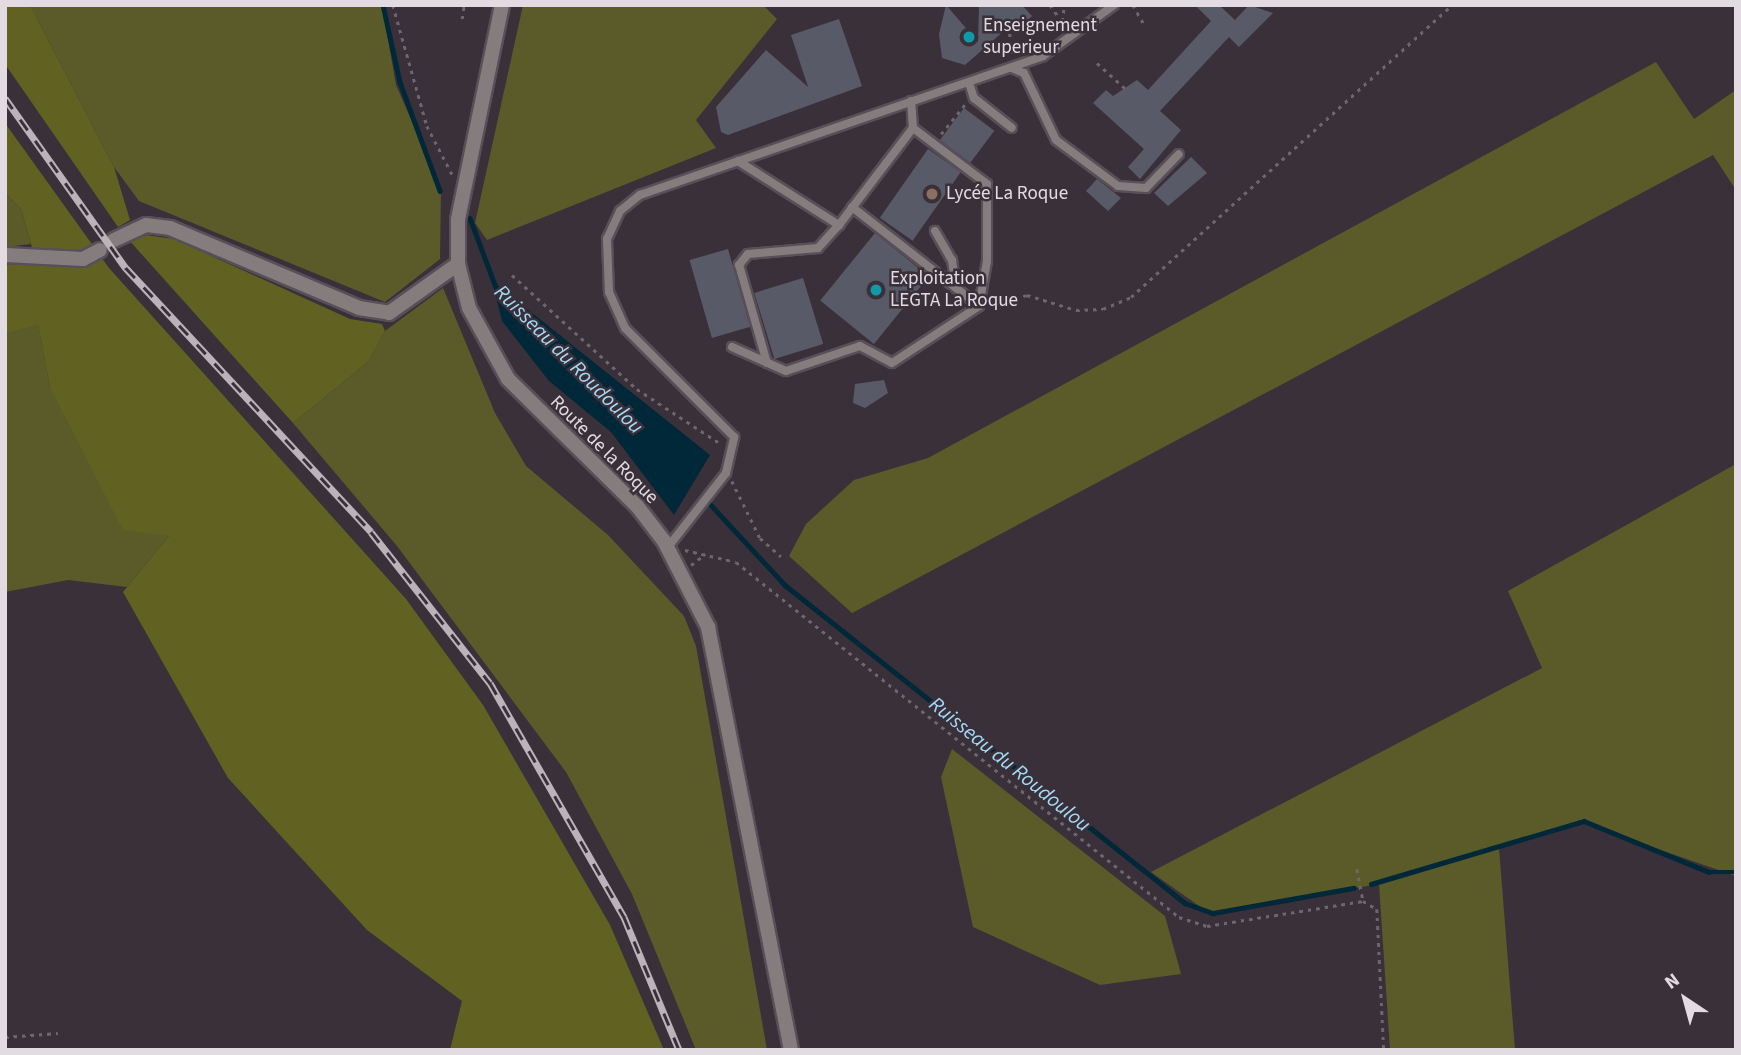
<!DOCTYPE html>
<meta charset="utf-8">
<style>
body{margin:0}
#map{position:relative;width:1741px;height:1055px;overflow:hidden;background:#3a303a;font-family:"Source Sans 3",sans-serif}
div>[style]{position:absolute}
.green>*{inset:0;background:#5a5b29}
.forest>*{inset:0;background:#616222}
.water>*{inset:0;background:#012838}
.stream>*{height:4.5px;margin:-2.25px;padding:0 2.25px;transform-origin:2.25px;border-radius:2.25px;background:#012838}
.building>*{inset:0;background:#595a68;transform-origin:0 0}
.path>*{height:2.5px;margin-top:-1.25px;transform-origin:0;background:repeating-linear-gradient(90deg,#6e656d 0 3.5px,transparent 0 8.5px)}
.roads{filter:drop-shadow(2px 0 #584f58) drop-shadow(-2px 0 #584f58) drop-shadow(0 2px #584f58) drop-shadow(0 -2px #584f58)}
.service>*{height:8px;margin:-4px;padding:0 4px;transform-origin:4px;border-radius:4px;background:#857d7d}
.minor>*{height:14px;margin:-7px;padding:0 7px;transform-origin:7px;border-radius:7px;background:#857d7d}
.rail>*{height:7px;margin-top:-3.5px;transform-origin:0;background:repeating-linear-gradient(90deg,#3a303a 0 13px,#bab3ba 0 26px);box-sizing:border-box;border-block:2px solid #bab3ba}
.dots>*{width:19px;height:19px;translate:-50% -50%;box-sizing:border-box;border:4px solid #3a303a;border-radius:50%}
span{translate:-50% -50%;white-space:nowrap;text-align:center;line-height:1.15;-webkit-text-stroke:5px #3a303a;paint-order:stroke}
.poi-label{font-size:19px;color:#e2dbe1}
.left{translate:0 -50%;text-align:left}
.street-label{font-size:19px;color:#e2dbe1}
.water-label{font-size:21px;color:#a3dbf7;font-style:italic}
.frame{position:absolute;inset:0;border:7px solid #e2dbe1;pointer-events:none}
.north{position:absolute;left:1650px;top:964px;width:70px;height:70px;-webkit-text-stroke:5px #3a303a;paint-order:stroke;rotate:324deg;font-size:19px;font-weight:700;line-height:28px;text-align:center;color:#e2dbe1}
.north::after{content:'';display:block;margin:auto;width:24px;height:32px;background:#e2dbe1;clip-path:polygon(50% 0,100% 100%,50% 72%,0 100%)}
</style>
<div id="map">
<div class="green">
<i style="clip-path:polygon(30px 5px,382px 5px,396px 85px,441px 188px,440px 259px,385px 302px,139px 201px,114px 167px)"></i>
<i style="clip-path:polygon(523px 5px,763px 5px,777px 19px,696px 120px,716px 148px,487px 240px,475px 223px)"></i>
<i style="clip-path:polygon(1656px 62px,1694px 119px,1736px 90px,1736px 190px,1713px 155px,852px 613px,789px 556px,806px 524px,854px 480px,928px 458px)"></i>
<i style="clip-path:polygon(5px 193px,21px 209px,31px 244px,5px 247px)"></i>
<i style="clip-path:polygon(443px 288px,495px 413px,526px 466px,608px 535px,684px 616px,696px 646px,767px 1050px,696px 1050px,632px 894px,566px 772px,397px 546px,293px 423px,368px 362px,385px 331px)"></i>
<i style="clip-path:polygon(38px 323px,50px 387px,169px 536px,127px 587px,68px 580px,5px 592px,5px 334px)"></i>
<i style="clip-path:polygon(1736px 464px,1736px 876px,1582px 823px,1499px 848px,1515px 1050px,1390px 1050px,1379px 884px,1209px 913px,1151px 872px,1542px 668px,1508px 591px)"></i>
<i style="clip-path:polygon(952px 749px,1165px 916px,1181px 974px,1100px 985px,973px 927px,941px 777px)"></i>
</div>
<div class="forest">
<i style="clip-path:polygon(5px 5px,30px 5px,114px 167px,130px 220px,118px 227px,5px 64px)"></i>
<i style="clip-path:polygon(5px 123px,109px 268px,406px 599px,483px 705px,610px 925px,664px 1050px,450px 1050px,462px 1001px,367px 930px,228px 778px,123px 592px,169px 536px,123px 530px,50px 387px,38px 324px,5px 334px,5px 265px,36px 261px,21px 209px,5px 193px)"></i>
<i style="clip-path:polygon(146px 235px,174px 239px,350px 319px,382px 324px,385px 331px,368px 362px,293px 423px,128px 239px)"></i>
</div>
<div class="water">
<i style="clip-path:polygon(492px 281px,710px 455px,674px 515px,611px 432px,549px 381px,502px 321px)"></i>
</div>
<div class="stream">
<i style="left:383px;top:5px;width:79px;rotate:77.6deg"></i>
<i style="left:400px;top:82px;width:116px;rotate:69.8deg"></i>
<i style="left:470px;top:218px;width:72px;rotate:69.5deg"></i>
<i style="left:711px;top:505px;width:109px;rotate:47.2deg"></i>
<i style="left:785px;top:585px;width:511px;rotate:38.48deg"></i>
<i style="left:1185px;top:903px;width:30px;rotate:20deg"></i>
<i style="left:1213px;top:913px;width:143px;rotate:-10.1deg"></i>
<i style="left:1371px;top:884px;width:222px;rotate:-16.5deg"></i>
<i style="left:1584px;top:821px;width:135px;rotate:22.2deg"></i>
<i style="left:1709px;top:872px;width:27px"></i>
</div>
<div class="building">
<i style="clip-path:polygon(946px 5px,978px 42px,979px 5px,1022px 5px,1032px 16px,1018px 29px,1013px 23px,965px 65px,942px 58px,939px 34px)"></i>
<i style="clip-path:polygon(1195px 5px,1219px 5px,1235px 20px,1249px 5px,1273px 13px,1239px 47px,1229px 37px,1160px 111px,1181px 130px,1140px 179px,1128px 167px,1144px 149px,1093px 103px,1106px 90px,1113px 96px,1137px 80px,1148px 90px,1211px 21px)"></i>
<i style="clip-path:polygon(839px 19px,862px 86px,728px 135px,721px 132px,716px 107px,766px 50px,808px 87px,791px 35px)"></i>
<i style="left:964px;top:108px;width:38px;height:40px;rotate:37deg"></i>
<i style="left:928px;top:149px;width:40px;height:84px;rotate:35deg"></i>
<i style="clip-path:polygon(1191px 157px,1207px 173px,1168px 206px,1154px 193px)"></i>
<i style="clip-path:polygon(1097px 179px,1121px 198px,1108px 211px,1086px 191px)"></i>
<i style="left:875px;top:233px;width:69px;height:87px;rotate:39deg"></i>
<i style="left:728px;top:249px;width:81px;height:40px;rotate:74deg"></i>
<i style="left:803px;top:278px;width:69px;height:51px;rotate:73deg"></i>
<i style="clip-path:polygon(884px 380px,888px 393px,865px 408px,853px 403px,855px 384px)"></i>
</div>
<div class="path">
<i style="left:393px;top:5px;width:126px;rotate:74.3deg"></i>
<i style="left:427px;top:126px;width:56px;rotate:62.5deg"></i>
<i style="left:1050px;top:5px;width:14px;rotate:54deg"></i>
<i style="left:1133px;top:5px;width:22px;rotate:60deg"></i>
<i style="left:462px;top:19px;width:14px;rotate:-82deg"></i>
<i style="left:1009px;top:25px;width:29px;rotate:84deg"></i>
<i style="left:1061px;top:30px;width:25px;rotate:-83deg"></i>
<i style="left:1097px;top:63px;width:38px;rotate:42deg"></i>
<i style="left:941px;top:134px;width:38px;rotate:-51deg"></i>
<i style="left:512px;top:275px;width:169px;rotate:42.4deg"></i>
<i style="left:637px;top:389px;width:100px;rotate:33.2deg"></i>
<i style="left:990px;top:303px;width:38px;rotate:-12deg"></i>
<i style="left:1027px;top:295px;width:51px;rotate:17deg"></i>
<i style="left:1076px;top:310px;width:27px;rotate:-2deg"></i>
<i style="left:1103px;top:309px;width:30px;rotate:-23deg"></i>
<i style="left:1131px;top:297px;width:434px;rotate:-42.3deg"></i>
<i style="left:732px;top:481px;width:64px;rotate:63.8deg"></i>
<i style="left:760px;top:538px;width:28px;rotate:41deg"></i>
<i style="left:685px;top:550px;width:52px;rotate:13.2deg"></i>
<i style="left:736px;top:562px;width:568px;rotate:38.71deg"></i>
<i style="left:1179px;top:917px;width:29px;rotate:18deg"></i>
<i style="left:1207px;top:926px;width:158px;rotate:-9.1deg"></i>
<i style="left:1363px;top:901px;width:16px;rotate:30deg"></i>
<i style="left:1377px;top:909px;width:141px;rotate:87.2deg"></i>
<i style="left:691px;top:565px;width:18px;rotate:-38deg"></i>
<i style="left:1357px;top:869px;width:33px;rotate:79deg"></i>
<i style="left:5px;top:1037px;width:53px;rotate:-4.3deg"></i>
</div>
<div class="roads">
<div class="service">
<i style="left:1012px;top:68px;width:13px;rotate:23deg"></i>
<i style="left:1024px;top:73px;width:74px;rotate:64.5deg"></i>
<i style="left:1056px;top:140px;width:77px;rotate:36.6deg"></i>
<i style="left:1118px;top:186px;width:28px;rotate:4deg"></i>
<i style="left:1146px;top:188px;width:47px;rotate:-45.9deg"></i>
<i style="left:969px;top:83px;width:16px;rotate:72deg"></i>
<i style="left:974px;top:98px;width:48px;rotate:38.3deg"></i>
<i style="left:738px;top:161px;width:120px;rotate:32.4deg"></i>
<i style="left:839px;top:225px;width:122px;rotate:-52.7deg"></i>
<i style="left:913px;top:128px;width:27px;rotate:-94deg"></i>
<i style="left:852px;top:207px;width:161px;rotate:37.9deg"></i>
<i style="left:935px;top:231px;width:34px;rotate:60deg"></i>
<i style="left:952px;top:260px;width:28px;rotate:82deg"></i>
<i style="left:732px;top:347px;width:59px;rotate:24deg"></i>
<i style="left:786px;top:371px;width:78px;rotate:-18.7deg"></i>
<i style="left:860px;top:346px;width:36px;rotate:28deg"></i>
<i style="left:892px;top:363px;width:104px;rotate:-33.2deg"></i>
<i style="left:979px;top:306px;width:46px;rotate:-79.9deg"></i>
<i style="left:987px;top:261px;width:77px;rotate:-90deg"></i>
<i style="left:987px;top:184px;width:93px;rotate:-142.9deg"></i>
<i style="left:767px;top:363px;width:102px;rotate:-105.9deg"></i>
<i style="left:739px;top:265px;width:14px;rotate:-51deg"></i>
<i style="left:748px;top:254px;width:70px;rotate:-4.9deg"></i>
<i style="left:818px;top:248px;width:31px;rotate:-48deg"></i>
<i style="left:668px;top:547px;width:94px;rotate:-51.9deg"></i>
<i style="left:726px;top:473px;width:37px;rotate:-77deg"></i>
<i style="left:734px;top:437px;width:154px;rotate:-135deg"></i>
<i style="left:625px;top:328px;width:39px;rotate:-114deg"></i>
<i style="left:609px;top:292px;width:53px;rotate:-92.2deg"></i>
<i style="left:607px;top:239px;width:31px;rotate:-65deg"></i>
<i style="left:620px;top:211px;width:26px;rotate:-39deg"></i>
<i style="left:640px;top:195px;width:426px;rotate:-19deg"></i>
<i style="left:1043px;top:56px;width:87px;rotate:-35.7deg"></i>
</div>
<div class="minor">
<i style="left:502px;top:5px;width:219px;rotate:101.6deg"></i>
<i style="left:458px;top:220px;width:44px;rotate:90deg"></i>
<i style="left:458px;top:264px;width:45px;rotate:76deg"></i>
<i style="left:469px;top:308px;width:81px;rotate:61.2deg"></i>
<i style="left:508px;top:379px;width:181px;rotate:44.6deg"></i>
<i style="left:637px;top:506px;width:44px;rotate:52.4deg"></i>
<i style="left:664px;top:541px;width:97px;rotate:62.9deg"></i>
<i style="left:708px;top:627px;width:431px;rotate:78.9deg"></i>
<i style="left:114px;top:240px;width:35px;rotate:-25deg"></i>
<i style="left:146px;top:225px;width:24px;rotate:7deg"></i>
<i style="left:170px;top:228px;width:205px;rotate:22.9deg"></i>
<i style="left:359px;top:308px;width:30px;rotate:9deg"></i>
<i style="left:389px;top:313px;width:85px;rotate:-35.4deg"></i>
<i style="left:5px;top:255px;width:78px;rotate:2.9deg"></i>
<i style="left:83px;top:259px;width:19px;rotate:-28deg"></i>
</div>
</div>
<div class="rail">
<i style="left:5px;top:98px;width:209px;rotate:54.6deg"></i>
<i style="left:126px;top:268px;width:360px;rotate:47.1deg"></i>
<i style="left:371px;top:532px;width:192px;rotate:51.8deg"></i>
<i style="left:490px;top:683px;width:270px;rotate:60.2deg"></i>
<i style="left:624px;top:917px;width:144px;rotate:67.5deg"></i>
</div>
<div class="dots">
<i style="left:969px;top:37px;background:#0f9aa8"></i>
<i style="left:932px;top:194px;background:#8d6e63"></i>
<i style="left:876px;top:290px;background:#0f9aa8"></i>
</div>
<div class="poi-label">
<span class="left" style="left:983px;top:37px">Enseignement<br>superieur</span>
<span class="left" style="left:946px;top:194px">Lycée La Roque</span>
<span class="left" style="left:890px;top:290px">Exploitation<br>LEGTA La Roque</span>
</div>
<div class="street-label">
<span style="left:604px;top:450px;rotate:45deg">Route de la Roque</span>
</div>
<div class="water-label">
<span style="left:569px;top:359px;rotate:45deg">Ruisseau du Roudoulou</span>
<span style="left:1010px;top:764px;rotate:39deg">Ruisseau du Roudoulou</span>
</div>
<div class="frame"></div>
<div class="north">N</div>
</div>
